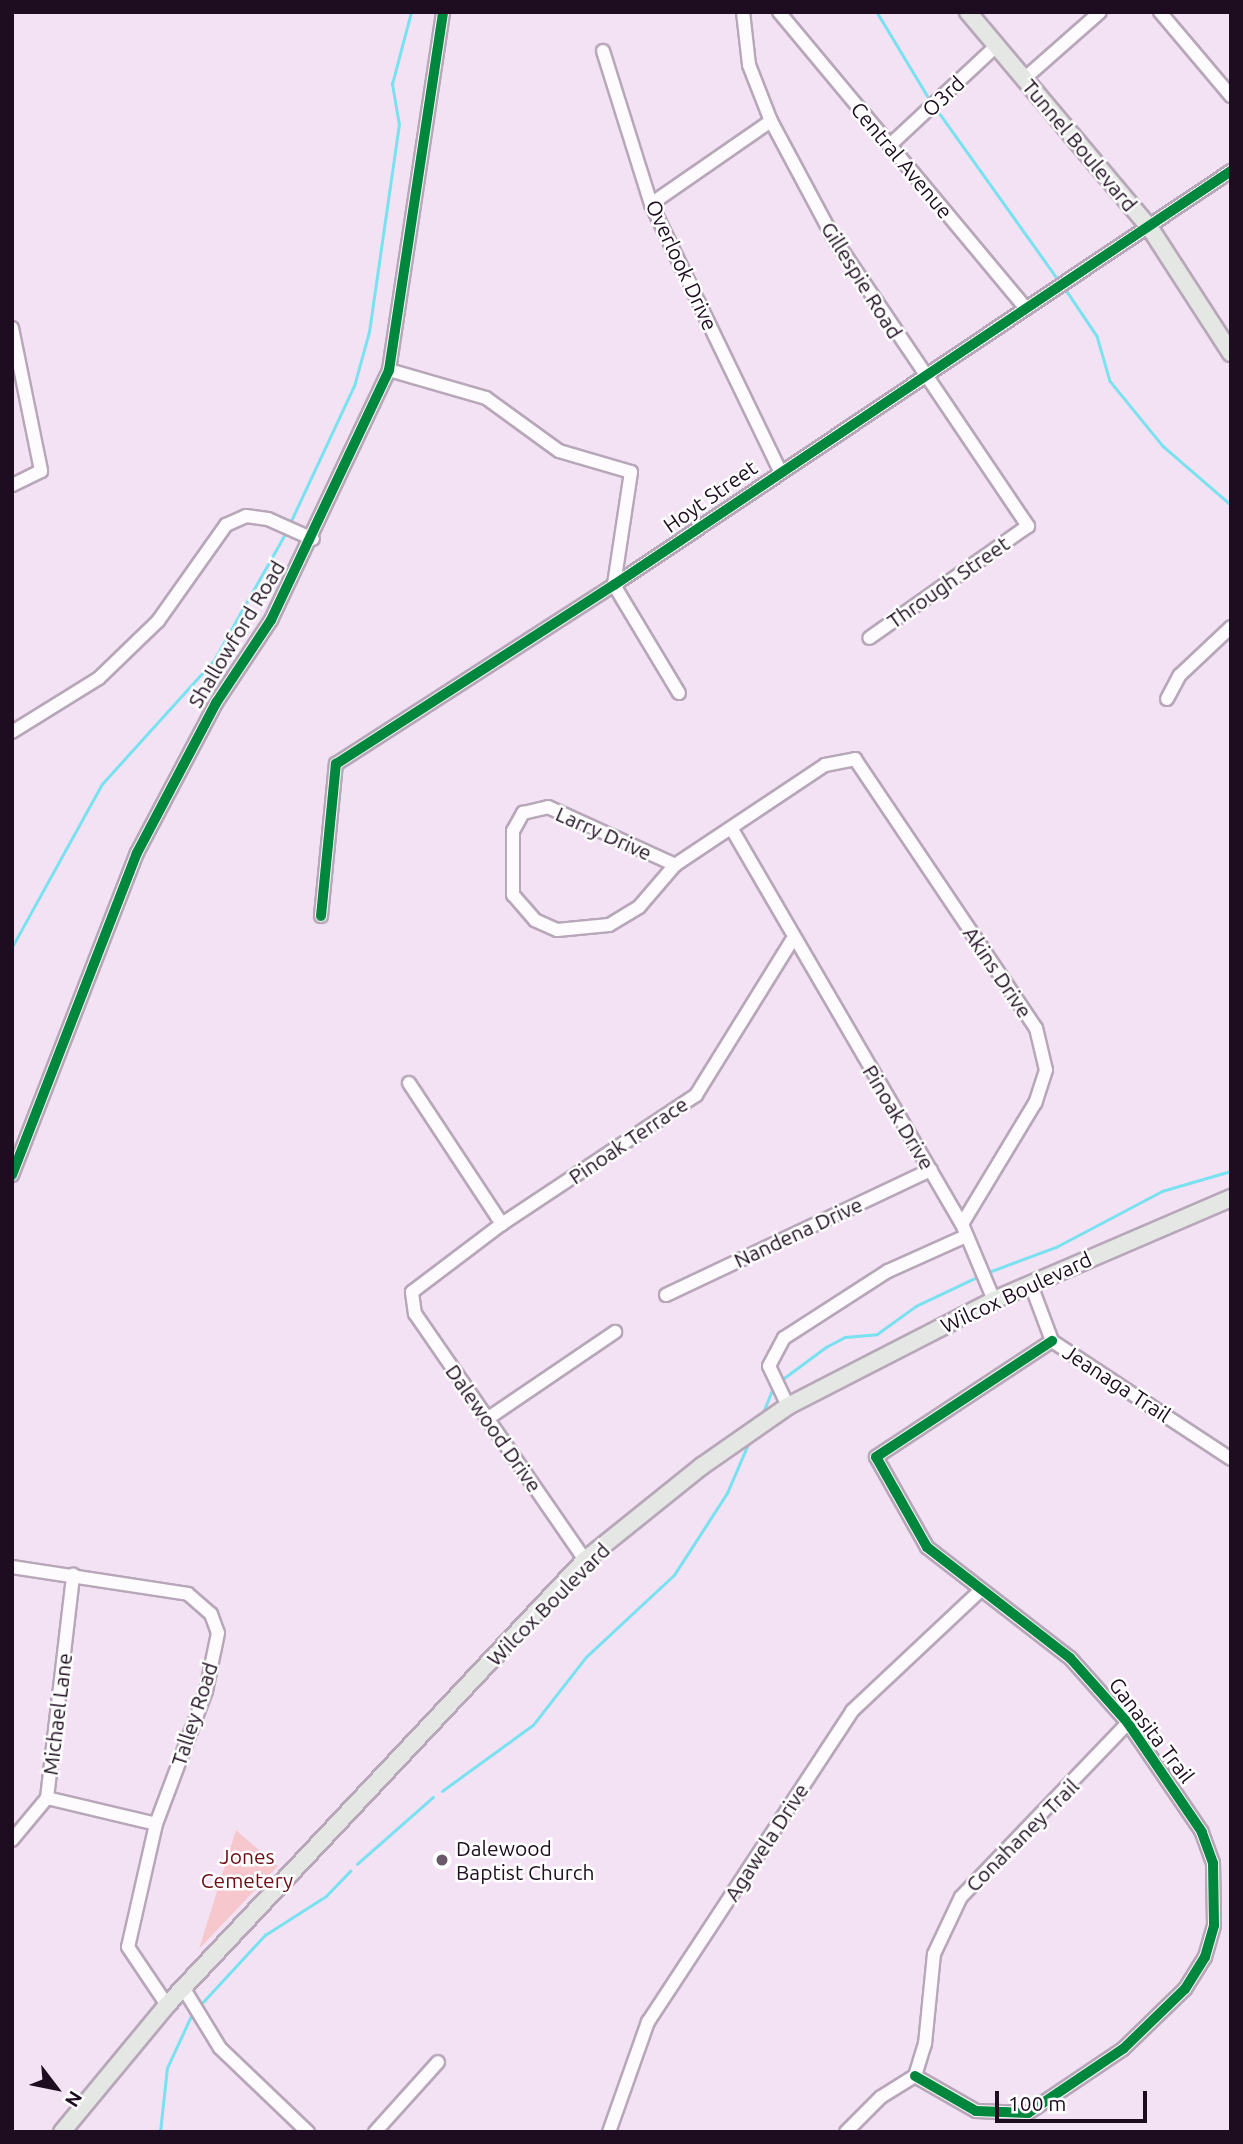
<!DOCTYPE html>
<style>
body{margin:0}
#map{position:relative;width:1243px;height:2144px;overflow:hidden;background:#f3e2f4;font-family:Ubuntu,sans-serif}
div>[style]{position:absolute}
.green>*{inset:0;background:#f6c8ce}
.stream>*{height:2.5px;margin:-1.25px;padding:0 1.25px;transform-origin:1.25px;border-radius:1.25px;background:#79e1f0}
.roads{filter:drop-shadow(2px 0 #b7a7b9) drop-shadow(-2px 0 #b7a7b9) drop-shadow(0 2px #b7a7b9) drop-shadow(0 -2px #b7a7b9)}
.minor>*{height:12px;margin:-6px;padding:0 6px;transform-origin:6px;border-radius:6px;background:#fdfbfd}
.major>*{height:16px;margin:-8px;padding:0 8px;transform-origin:8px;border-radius:8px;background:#e5e7e4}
.cycleway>*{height:10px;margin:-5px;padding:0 5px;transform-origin:5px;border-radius:5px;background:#00873e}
.dots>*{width:19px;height:19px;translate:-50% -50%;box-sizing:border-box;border:4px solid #fff;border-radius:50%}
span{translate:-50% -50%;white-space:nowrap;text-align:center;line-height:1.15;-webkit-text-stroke:5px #fff;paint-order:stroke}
.street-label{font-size:21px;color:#1e0d20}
.poi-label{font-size:21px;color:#1e0d20}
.left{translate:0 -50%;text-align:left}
.park-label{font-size:21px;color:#6b0e16}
.frame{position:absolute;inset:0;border:14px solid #1e0d20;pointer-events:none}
.north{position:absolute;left:21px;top:2053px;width:70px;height:70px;-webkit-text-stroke:5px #fff;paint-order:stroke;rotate:122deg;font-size:19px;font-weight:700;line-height:28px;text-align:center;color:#1e0d20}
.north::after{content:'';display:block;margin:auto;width:24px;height:32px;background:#1e0d20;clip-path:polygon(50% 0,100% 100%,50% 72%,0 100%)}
.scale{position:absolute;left:995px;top:2091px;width:152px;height:32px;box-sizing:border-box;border:4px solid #1e0d20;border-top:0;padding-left:9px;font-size:21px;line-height:24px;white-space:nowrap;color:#1e0d20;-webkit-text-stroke:5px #fff;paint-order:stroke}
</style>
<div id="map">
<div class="green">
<i style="clip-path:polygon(236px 1830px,278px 1866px,199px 1949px)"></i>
</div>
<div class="stream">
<i style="left:877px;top:12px;width:105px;rotate:59deg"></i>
<i style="left:935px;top:107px;width:210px;rotate:54.5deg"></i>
<i style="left:1066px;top:290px;width:55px;rotate:56deg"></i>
<i style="left:1097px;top:336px;width:47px;rotate:73.9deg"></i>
<i style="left:1110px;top:381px;width:84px;rotate:50.8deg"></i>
<i style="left:1163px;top:446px;width:90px;rotate:40.9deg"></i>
<i style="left:290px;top:523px;width:151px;rotate:-65deg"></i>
<i style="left:354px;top:386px;width:56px;rotate:-74.5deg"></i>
<i style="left:369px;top:332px;width:209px;rotate:-81.8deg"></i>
<i style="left:399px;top:125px;width:42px;rotate:-99.7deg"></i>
<i style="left:392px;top:84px;width:74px;rotate:-75.2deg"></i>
<i style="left:12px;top:947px;width:186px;rotate:-61.1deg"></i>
<i style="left:102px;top:784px;width:167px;rotate:-47.9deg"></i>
<i style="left:214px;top:660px;width:142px;rotate:-60.6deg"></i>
<i style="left:986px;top:1273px;width:75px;rotate:-20.4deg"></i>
<i style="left:1056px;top:1247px;width:120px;rotate:-27.8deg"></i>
<i style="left:1162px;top:1191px;width:72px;rotate:-16.2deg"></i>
<i style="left:784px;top:1378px;width:52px;rotate:-36.4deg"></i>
<i style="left:826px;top:1347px;width:21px;rotate:-28deg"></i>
<i style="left:845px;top:1337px;width:32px;rotate:-5deg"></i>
<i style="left:877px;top:1334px;width:48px;rotate:-35.7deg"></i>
<i style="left:916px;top:1306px;width:65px;rotate:-25.4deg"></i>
<i style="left:762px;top:1415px;width:29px;rotate:-68deg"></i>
<i style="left:442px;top:1791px;width:112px;rotate:-36deg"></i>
<i style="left:533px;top:1725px;width:86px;rotate:-52.1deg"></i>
<i style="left:586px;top:1657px;width:120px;rotate:-43deg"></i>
<i style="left:674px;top:1575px;width:98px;rotate:-57.1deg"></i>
<i style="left:727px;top:1493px;width:56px;rotate:-66.7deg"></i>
<i style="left:357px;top:1864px;width:101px;rotate:-41.4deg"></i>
<i style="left:202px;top:2003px;width:93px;rotate:-47.2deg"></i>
<i style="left:265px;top:1935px;width:72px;rotate:-32.6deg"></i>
<i style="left:326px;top:1896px;width:35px;rotate:-46deg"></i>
<i style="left:160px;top:2132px;width:64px;rotate:-83.8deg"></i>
<i style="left:167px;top:2068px;width:57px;rotate:-65.2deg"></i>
</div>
<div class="roads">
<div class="minor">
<i style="left:743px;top:12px;width:53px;rotate:83.5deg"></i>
<i style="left:749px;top:65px;width:60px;rotate:68.6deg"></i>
<i style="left:771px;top:121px;width:132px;rotate:61.9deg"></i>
<i style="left:833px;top:237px;width:349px;rotate:56deg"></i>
<i style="left:1028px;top:526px;width:194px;rotate:144.8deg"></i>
<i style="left:779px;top:12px;width:386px;rotate:50.2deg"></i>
<i style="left:1160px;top:12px;width:110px;rotate:49.8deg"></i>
<i style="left:603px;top:51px;width:160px;rotate:72.6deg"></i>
<i style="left:651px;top:204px;width:297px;rotate:64.2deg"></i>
<i style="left:1024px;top:79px;width:101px;rotate:-41.4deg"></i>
<i style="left:890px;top:145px;width:145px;rotate:-43deg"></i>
<i style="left:651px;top:204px;width:146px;rotate:-34.7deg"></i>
<i style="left:12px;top:328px;width:146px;rotate:78.5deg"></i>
<i style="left:41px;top:471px;width:32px;rotate:154deg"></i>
<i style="left:389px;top:370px;width:101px;rotate:16.1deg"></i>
<i style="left:486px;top:398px;width:90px;rotate:36deg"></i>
<i style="left:559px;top:451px;width:75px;rotate:16.3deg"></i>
<i style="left:631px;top:472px;width:114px;rotate:98.6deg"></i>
<i style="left:614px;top:585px;width:126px;rotate:59deg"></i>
<i style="left:1167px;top:699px;width:27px;rotate:-62deg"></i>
<i style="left:1180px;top:675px;width:70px;rotate:-43.3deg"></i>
<i style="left:12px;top:732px;width:102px;rotate:-31.8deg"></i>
<i style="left:99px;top:678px;width:82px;rotate:-44deg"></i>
<i style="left:158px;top:621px;width:118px;rotate:-54.7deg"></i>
<i style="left:226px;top:525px;width:22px;rotate:-24deg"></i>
<i style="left:246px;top:516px;width:22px;rotate:8deg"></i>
<i style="left:268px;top:519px;width:49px;rotate:24deg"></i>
<i style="left:548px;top:807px;width:140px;rotate:24.5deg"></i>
<i style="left:675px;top:865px;width:55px;rotate:130.6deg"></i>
<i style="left:639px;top:907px;width:35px;rotate:149deg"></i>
<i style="left:609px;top:925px;width:52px;rotate:174.5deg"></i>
<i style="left:557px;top:930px;width:24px;rotate:-156deg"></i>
<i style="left:535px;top:920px;width:33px;rotate:-131deg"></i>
<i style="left:513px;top:895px;width:64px;rotate:-90deg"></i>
<i style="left:513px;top:831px;width:21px;rotate:-61deg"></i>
<i style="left:523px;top:813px;width:26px;rotate:-13deg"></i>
<i style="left:733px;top:831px;width:455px;rotate:59.8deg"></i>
<i style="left:962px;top:1224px;width:82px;rotate:67.2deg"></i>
<i style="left:675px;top:865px;width:180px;rotate:-33.7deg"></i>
<i style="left:825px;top:765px;width:31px;rotate:-11deg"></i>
<i style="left:855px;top:759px;width:324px;rotate:56.1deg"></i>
<i style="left:1036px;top:1028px;width:43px;rotate:76.6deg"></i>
<i style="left:1046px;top:1070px;width:35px;rotate:108deg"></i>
<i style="left:1035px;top:1103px;width:141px;rotate:121.1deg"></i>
<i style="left:321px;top:916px;width:153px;rotate:-84.4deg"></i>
<i style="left:336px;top:764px;width:331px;rotate:-32.8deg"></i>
<i style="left:614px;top:585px;width:743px;rotate:-33.86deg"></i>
<i style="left:409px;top:1083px;width:169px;rotate:56.6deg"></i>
<i style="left:12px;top:1175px;width:345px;rotate:-68.8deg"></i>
<i style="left:137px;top:853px;width:170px;rotate:-62.2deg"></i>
<i style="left:216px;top:703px;width:100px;rotate:-56.5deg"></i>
<i style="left:271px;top:620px;width:276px;rotate:-64.7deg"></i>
<i style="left:389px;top:370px;width:362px;rotate:-81.4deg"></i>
<i style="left:1031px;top:1285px;width:60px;rotate:69.4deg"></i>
<i style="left:1052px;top:1341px;width:214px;rotate:33.4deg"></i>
<i style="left:666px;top:1295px;width:293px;rotate:-25.3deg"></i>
<i style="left:788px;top:1406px;width:44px;rotate:-115.4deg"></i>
<i style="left:769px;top:1366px;width:32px;rotate:-62deg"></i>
<i style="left:784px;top:1338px;width:124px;rotate:-32.8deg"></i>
<i style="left:888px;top:1271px;width:85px;rotate:-24.2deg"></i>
<i style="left:487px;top:1419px;width:155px;rotate:-34.2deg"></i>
<i style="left:585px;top:1560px;width:299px;rotate:-124.6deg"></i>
<i style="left:415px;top:1314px;width:22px;rotate:-98deg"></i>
<i style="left:412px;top:1292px;width:113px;rotate:-37.1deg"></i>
<i style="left:502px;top:1224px;width:233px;rotate:-33.6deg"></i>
<i style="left:696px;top:1095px;width:182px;rotate:-58.2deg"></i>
<i style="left:12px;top:1567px;width:178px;rotate:8.7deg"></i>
<i style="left:188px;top:1594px;width:30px;rotate:41deg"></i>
<i style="left:211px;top:1614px;width:20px;rotate:70deg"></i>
<i style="left:218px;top:1633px;width:59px;rotate:101.7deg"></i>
<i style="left:206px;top:1691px;width:142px;rotate:110.6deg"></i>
<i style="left:156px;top:1824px;width:126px;rotate:102.8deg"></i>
<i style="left:128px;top:1947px;width:70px;rotate:56.1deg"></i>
<i style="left:47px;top:1798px;width:112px;rotate:13.4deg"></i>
<i style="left:12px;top:1840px;width:55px;rotate:-50.2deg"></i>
<i style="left:47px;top:1798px;width:225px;rotate:-83.3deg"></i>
<i style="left:184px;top:1989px;width:69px;rotate:58.6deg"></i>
<i style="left:220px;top:2048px;width:122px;rotate:43.7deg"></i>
<i style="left:915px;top:2076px;width:70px;rotate:29.8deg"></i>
<i style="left:976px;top:2111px;width:52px;rotate:2.2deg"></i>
<i style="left:1028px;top:2113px;width:115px;rotate:-34deg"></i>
<i style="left:1123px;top:2049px;width:86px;rotate:-44.1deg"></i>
<i style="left:1185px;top:1989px;width:38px;rotate:-58deg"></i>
<i style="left:1205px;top:1957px;width:33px;rotate:-74deg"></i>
<i style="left:1214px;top:1925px;width:62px;rotate:-90.9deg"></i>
<i style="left:1213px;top:1863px;width:33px;rotate:-110deg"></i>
<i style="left:1202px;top:1832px;width:132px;rotate:-124.2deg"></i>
<i style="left:1128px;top:1723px;width:87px;rotate:-131.7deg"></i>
<i style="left:1070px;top:1658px;width:181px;rotate:-142.2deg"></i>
<i style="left:927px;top:1547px;width:103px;rotate:-119.5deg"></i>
<i style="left:876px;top:1457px;width:211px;rotate:-33.4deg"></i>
<i style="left:375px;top:2132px;width:94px;rotate:-48deg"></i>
<i style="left:609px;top:2132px;width:117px;rotate:-70.5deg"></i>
<i style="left:648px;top:2022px;width:372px;rotate:-56.7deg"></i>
<i style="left:852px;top:1711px;width:175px;rotate:-43.2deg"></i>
<i style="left:846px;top:2132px;width:49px;rotate:-45deg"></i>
<i style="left:881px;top:2097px;width:40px;rotate:-32deg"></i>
<i style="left:915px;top:2076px;width:34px;rotate:-73deg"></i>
<i style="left:925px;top:2044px;width:90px;rotate:-84.3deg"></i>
<i style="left:934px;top:1954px;width:63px;rotate:-64.7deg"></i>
<i style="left:961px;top:1897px;width:241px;rotate:-46.2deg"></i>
</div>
<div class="major">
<i style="left:968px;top:12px;width:282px;rotate:49.9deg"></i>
<i style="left:1150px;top:228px;width:149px;rotate:57.1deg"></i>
<i style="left:62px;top:2132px;width:165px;rotate:-50.4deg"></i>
<i style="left:167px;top:2005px;width:611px;rotate:-46.79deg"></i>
<i style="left:585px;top:1560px;width:150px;rotate:-38.8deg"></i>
<i style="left:702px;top:1466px;width:105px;rotate:-34.9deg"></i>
<i style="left:788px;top:1406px;width:232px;rotate:-27.2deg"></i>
<i style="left:994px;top:1300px;width:258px;rotate:-23.3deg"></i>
</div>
</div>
<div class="cycleway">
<i style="left:321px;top:916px;width:153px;rotate:-84.4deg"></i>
<i style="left:336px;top:764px;width:331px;rotate:-32.8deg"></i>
<i style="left:614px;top:585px;width:743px;rotate:-33.86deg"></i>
<i style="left:12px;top:1175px;width:345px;rotate:-68.8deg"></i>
<i style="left:137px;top:853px;width:170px;rotate:-62.2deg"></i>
<i style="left:216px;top:703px;width:100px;rotate:-56.5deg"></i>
<i style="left:271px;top:620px;width:276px;rotate:-64.7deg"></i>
<i style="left:389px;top:370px;width:362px;rotate:-81.4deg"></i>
<i style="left:915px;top:2076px;width:70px;rotate:29.8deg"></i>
<i style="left:976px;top:2111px;width:52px;rotate:2.2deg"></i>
<i style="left:1028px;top:2113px;width:115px;rotate:-34deg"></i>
<i style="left:1123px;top:2049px;width:86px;rotate:-44.1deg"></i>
<i style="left:1185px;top:1989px;width:38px;rotate:-58deg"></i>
<i style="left:1205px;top:1957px;width:33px;rotate:-74deg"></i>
<i style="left:1214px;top:1925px;width:62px;rotate:-90.9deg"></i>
<i style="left:1213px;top:1863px;width:33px;rotate:-110deg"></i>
<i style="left:1202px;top:1832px;width:132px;rotate:-124.2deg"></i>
<i style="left:1128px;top:1723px;width:87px;rotate:-131.7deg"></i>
<i style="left:1070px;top:1658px;width:181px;rotate:-142.2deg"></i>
<i style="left:927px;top:1547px;width:103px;rotate:-119.5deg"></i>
<i style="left:876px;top:1457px;width:211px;rotate:-33.4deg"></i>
</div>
<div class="dots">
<i style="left:442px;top:1860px;background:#69586a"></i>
</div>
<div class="street-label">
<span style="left:943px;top:96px;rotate:-43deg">O3rd</span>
<span style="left:1080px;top:145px;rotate:50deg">Tunnel Boulevard</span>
<span style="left:902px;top:160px;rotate:50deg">Central Avenue</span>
<span style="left:682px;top:265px;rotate:65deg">Overlook Drive</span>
<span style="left:862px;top:280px;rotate:58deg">Gillespie Road</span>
<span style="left:710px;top:496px;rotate:-35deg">Hoyt Street</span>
<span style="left:948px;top:582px;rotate:-35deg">Through Street</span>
<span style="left:236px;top:634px;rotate:-59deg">Shallowford Road</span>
<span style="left:604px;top:833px;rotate:24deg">Larry Drive</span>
<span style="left:998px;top:972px;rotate:56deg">Akins Drive</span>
<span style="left:899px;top:1117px;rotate:59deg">Pinoak Drive</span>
<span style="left:628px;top:1140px;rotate:-34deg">Pinoak Terrace</span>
<span style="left:798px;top:1232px;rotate:-25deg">Nandena Drive</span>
<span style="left:1016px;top:1292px;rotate:-25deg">Wilcox Boulevard</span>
<span style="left:1117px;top:1383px;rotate:33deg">Jeanaga Trail</span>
<span style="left:494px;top:1428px;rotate:55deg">Dalewood Drive</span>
<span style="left:548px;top:1604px;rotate:-45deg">Wilcox Boulevard</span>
<span style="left:57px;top:1714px;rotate:-83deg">Michael Lane</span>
<span style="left:194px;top:1714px;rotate:-72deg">Talley Road</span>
<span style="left:1152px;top:1730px;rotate:53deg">Ganasita Trail</span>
<span style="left:1022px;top:1835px;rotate:-45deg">Conahaney Trail</span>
<span style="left:766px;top:1842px;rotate:-57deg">Agawela Drive</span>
</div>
<div class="poi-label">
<span class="left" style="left:456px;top:1860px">Dalewood<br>Baptist Church</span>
</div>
<div class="park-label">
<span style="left:247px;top:1868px">Jones<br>Cemetery</span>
</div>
<div class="frame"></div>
<div class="north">N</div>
<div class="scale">100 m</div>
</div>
